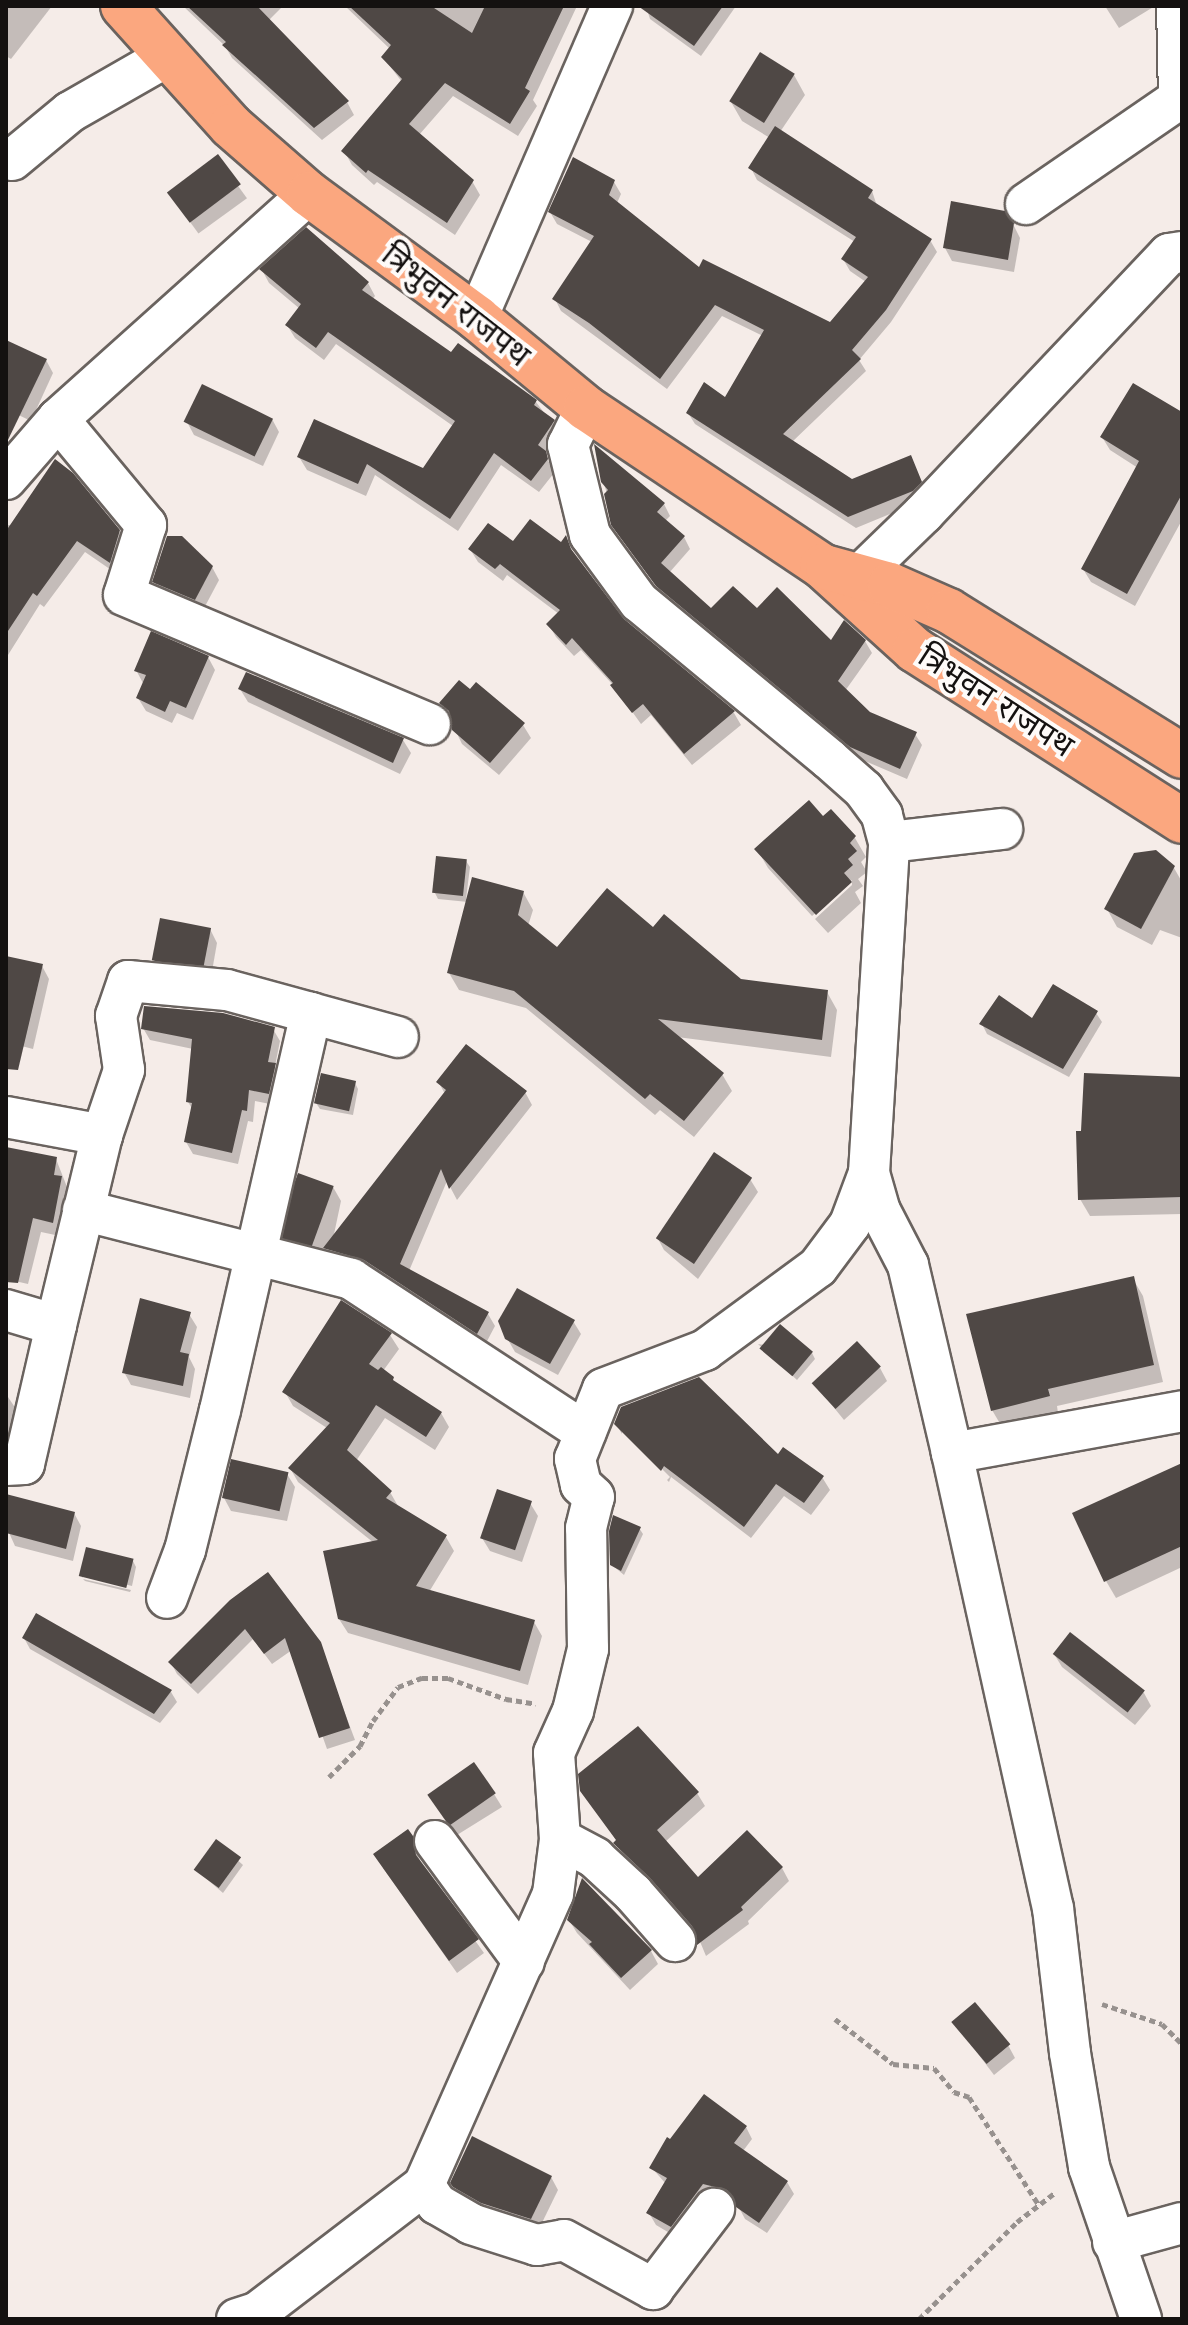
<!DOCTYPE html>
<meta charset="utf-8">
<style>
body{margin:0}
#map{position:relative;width:1188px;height:2325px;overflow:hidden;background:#f5ece8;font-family:Jost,"Noto Sans Devanagari",sans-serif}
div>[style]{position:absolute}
.shadow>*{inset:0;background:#0003;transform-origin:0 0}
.building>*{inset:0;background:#4f4845;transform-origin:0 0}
.path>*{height:5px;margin-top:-2.5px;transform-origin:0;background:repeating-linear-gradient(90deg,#97918e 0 6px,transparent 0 10px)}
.roads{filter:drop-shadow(2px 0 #6a635f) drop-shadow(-2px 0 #6a635f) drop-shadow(0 2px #6a635f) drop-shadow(0 -2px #6a635f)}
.street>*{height:40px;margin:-20px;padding:0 20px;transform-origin:20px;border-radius:20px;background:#fff}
.highway>*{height:44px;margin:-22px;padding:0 22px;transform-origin:22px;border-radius:22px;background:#fba77f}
span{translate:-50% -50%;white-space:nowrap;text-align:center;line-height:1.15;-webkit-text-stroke:8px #fefbf9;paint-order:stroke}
.street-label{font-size:32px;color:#141110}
.frame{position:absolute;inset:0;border:8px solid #141110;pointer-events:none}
</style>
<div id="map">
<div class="shadow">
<i style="clip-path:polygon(6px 6px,52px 6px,11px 59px,6px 56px)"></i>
<i style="clip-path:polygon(183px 6px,283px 6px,268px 21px,347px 102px,354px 115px,322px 140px,232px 58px,225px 46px)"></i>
<i style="clip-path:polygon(345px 6px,577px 6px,533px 100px,537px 106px,518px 136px,453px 96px,419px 135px,472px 181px,480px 195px,455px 235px,377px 182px,374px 185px,352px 165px,344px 151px,402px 82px,383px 57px,390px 49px)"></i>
<i style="clip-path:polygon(646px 6px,736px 6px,701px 56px,650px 19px)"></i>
<i style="clip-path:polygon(1105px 6px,1155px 6px,1119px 28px)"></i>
<i style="clip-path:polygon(794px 75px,805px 95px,780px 132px,872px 191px,877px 206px,930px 240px,937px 252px,891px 322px,859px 360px,866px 371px,792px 442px,852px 481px,916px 469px,927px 495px,919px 502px,856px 528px,695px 424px,688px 413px,726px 400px,763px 336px,722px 316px,667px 389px,561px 311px,555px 299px,592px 242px,557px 224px,550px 212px,614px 182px,621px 194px,617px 203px,700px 270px,830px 325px,866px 282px,850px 271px,843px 259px,855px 242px,757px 180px,751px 168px,770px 138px,742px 121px,731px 102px)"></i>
<i style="left:217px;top:157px;width:51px;height:60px;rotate:54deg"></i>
<i style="clip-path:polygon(1013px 224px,1020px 238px,1014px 272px,952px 261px,945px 248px)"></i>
<i style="clip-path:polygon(262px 270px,368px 283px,375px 296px,372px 300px,452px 355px,536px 402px,561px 435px,546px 456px,554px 473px,539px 492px,501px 465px,458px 531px,375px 475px,366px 496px,307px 470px,299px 457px,315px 421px,424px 471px,453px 426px,336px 344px,324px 360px,295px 338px,287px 325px,300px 309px,269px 283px)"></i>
<i style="clip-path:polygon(6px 356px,46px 360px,53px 373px,31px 421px,6px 409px)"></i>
<i style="clip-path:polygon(272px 419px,279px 432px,263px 466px,194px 435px,187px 422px)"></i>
<i style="clip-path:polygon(1182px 419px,1182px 520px,1135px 606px,1091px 582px,1083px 569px,1138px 468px,1110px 450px,1102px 437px)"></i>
<i style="clip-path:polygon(603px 481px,664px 504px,670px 516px,665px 521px,684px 537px,690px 549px,669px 573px,711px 611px,757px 611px,832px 643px,865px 641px,872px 653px,845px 691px,869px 713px,915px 734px,922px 745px,907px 779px,858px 758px,665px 598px,621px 537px)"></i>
<i style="clip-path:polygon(6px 525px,119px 531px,127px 545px,117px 574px,85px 552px,44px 607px,40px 604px,8px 655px)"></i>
<i style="clip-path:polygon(566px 539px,575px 557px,623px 621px,734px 713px,741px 725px,692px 765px,651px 715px,641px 724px,613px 685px,581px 650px,574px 656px,556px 637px,549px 625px,559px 614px,507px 575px,503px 581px,478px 562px,470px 549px,561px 544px)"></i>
<i style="clip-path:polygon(212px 567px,219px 580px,202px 612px,162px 595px,154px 582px)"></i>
<i style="clip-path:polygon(208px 657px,215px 670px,193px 720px,177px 713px,172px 723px,146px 711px,138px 698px,144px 685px,136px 670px)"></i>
<i style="clip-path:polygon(240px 689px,403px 740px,411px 753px,400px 774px,248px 702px)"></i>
<i style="clip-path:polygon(442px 703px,523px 725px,531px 738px,499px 775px,462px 744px)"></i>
<i style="clip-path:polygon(823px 819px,855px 838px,866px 857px,861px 862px,867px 872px,858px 879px,863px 886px,855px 892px,861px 903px,828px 933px,815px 919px,852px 885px,852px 880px,812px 916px,768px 868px,757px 849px)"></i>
<i style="clip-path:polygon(466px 861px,470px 867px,466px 899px,523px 892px,533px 910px,528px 926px,557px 949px,653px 930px,740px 981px,827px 992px,837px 1010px,831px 1057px,677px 1037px,722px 1074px,732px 1091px,694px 1137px,660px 1110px,655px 1115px,526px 1008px,459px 990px,449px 973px,468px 902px,438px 899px,435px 893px)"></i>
<i style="clip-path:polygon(1174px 868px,1182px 882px,1182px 938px,1160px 930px,1152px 945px,1117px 927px,1107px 909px)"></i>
<i style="clip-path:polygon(210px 929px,217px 943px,211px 977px,162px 973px,154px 960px)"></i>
<i style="clip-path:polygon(6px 958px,42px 966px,49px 979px,33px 1049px,6px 1042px)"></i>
<i style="clip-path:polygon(1096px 1013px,1102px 1022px,1069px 1077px,987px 1034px,982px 1024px)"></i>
<i style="clip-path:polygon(143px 1028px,273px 1029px,280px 1041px,275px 1066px,282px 1077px,275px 1105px,255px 1101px,253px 1122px,248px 1121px,238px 1164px,193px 1154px,186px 1142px,193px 1110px,188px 1102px,193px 1049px,150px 1040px)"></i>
<i style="clip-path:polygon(1182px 1079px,1182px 1214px,1090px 1216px,1080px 1199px)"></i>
<i style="clip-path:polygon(355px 1083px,358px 1089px,353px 1115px,320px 1109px,316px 1103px)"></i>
<i style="clip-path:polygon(439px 1083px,525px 1092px,532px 1105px,457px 1200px,447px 1181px,409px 1271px,488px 1314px,495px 1326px,485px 1345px,293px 1251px,285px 1237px,333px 1187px,341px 1201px,333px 1239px,445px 1094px)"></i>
<i style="clip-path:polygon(6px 1149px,56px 1159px,69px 1192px,60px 1236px,41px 1232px,28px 1284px,6px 1279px)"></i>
<i style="clip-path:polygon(750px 1179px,758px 1192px,698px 1279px,664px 1250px,657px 1237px)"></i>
<i style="clip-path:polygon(1133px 1279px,1143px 1296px,1163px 1382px,1057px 1406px,1058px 1413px,1002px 1427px,992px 1410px)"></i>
<i style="clip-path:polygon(189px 1314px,197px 1327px,189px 1357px,195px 1369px,190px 1398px,131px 1385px,124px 1372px)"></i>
<i style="clip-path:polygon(573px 1321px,581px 1334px,558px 1375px,515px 1352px,507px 1338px)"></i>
<i style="clip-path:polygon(390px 1335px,399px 1349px,383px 1371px,396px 1384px,441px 1413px,449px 1427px,435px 1450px,385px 1418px,356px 1461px,390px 1492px,398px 1506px,446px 1537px,454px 1551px,429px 1592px,534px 1622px,542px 1636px,528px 1685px,348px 1633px,339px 1619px,374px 1543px,298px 1482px,290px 1468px,327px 1428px,293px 1406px,285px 1392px)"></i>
<i style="clip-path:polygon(758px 1344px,812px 1353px,815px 1359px,797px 1380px)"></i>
<i style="clip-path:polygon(880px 1368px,887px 1381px,844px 1420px,814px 1383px)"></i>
<i style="clip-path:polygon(6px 1394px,20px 1415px,6px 1457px)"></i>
<i style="clip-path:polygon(616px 1424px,778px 1457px,822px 1477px,830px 1490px,811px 1515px,784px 1496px,751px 1538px,671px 1477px,669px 1482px,623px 1436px,667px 1480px,670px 1477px,622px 1429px,622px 1434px)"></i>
<i style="clip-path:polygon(1182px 1465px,1182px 1567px,1116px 1598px,1106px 1581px)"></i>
<i style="clip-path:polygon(287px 1474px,295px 1487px,287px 1521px,231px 1511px,224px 1498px)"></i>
<i style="clip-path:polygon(6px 1492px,14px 1506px,74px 1513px,81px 1526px,73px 1561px,15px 1546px,6px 1526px)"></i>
<i style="clip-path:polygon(530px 1503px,538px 1516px,522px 1562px,490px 1551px,482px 1538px)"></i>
<i style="clip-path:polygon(639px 1528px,643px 1534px,624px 1575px,612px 1565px)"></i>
<i style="clip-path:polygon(87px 1550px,133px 1561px,136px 1567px,132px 1586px,83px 1574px,83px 1578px,81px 1575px)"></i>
<i style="clip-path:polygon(83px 1579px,131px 1590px,130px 1592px,85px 1581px)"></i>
<i style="clip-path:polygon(231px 1602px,319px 1644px,355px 1740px,327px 1749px,292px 1650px,272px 1664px,253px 1639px,198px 1694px,177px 1674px,171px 1663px)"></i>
<i style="clip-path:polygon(1070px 1635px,1144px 1693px,1151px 1706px,1135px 1725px,1062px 1667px,1054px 1654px)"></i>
<i style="clip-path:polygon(24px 1638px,171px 1692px,177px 1702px,160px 1723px,30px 1649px)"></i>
<i style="clip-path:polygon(582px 1791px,697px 1793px,705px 1806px,665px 1842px,698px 1880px,782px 1868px,789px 1881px,748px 1921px,749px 1924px,706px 1956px,696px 1932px,623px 1857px,617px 1841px)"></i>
<i style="clip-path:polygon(494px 1794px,502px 1807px,457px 1835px,431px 1795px)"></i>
<i style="clip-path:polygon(411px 1838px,422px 1866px,484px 1953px,457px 1973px,383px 1868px)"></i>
<i style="clip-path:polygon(216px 1841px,243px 1865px,223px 1893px,195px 1869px)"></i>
<i style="clip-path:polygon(583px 1881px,651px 1951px,658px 1964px,630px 1990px,577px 1933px,569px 1920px)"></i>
<i style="clip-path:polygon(954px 2022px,1008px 2045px,1015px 2058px,994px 2075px)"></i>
<i style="clip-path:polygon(746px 2127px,752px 2139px,743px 2151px,787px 2182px,794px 2194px,767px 2233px,745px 2219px,736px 2202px,710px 2195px,678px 2238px,656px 2225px,649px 2213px,666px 2184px,652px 2168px,671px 2142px)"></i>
<i style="clip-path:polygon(551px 2177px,558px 2190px,538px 2231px,463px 2200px,452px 2182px)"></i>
</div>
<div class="building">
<i style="clip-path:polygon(187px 6px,257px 6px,349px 101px,314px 128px,222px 45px,226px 42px)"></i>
<i style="clip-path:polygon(349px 6px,431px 6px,472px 33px,485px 6px,564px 6px,525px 88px,530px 91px,510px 124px,445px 83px,409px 124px,474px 180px,447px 223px,368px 170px,366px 173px,341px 151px,402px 79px,381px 57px,391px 45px)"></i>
<i style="clip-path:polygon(638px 6px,723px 6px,694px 46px)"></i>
<i style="left:760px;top:52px;width:41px;height:58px;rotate:32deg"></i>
<i style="clip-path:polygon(775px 126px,873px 190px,868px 198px,932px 239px,886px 310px,852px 350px,861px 359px,783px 434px,852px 479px,911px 455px,922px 482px,913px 491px,848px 517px,686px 413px,704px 382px,725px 397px,764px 330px,715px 305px,660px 379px,589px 323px,552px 299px,594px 236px,548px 212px,573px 157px,615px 180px,609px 195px,699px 267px,703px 259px,830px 322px,868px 277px,841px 259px,856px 237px,748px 168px)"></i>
<i style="left:218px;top:154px;width:38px;height:64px;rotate:53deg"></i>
<i style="clip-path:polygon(951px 201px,1005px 211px,1014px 223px,1008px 260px,943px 248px)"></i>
<i style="clip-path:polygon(306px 227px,369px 282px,362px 290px,451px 352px,458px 343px,537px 400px,534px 405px,555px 420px,538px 445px,546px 451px,548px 459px,531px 481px,494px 453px,450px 519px,367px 464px,358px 484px,297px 457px,314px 419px,423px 468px,455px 421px,328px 332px,316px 348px,285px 325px,301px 304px,259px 269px)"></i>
<i style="clip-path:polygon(6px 340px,47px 359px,6px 444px)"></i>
<i style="clip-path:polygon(1133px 383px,1182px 412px,1182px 494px,1127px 594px,1081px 569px,1139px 461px,1100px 437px)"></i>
<i style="left:202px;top:384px;width:79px;height:42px;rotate:26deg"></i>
<i style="clip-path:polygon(594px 444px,665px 503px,657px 512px,685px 536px,661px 563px,711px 608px,733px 586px,757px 608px,777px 587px,831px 640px,844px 620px,866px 640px,838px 681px,870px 712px,917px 732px,900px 769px,850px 747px,656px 586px,611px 525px,604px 494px,608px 490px,601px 482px)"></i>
<i style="clip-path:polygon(55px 459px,73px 473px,120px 530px,110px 563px,77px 541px,37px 596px,33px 593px,6px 634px,6px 531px)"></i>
<i style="clip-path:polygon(530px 519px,561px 542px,566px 535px,571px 549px,624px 619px,735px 711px,684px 754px,643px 704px,632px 713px,610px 685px,613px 683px,572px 638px,566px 645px,546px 624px,560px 610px,500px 564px,495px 569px,468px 549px,488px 523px,513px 541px)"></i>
<i style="clip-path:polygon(167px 536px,182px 536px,213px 566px,195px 600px,152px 582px)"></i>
<i style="clip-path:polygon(151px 631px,209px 656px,186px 708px,170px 701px,165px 712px,136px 698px,146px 675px,134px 671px)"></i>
<i style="clip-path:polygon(246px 672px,404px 738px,393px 763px,238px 689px)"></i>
<i style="clip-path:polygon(459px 680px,470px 689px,476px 682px,525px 723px,490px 763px,452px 730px,449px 711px,439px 703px)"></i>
<i style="clip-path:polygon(809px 800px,823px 816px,831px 809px,856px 836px,850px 843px,857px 851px,848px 859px,853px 865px,844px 873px,852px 882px,816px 915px,754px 849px)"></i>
<i style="clip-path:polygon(1156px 850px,1175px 866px,1141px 929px,1104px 909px,1134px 853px)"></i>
<i style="left:436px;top:856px;width:31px;height:37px;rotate:6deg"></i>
<i style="clip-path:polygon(472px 877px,524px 891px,518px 915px,557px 947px,607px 888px,653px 927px,664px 914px,741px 979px,828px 990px,822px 1040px,658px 1019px,724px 1073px,684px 1121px,650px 1094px,645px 1099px,514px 991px,447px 973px)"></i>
<i style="left:160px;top:918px;width:52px;height:43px;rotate:11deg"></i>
<i style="clip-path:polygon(6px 956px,43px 964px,18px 1070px,6px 1069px)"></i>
<i style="clip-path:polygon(1053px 984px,1098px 1011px,1063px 1069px,979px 1024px,999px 995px,1032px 1018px)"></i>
<i style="clip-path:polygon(144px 1006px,223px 1013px,275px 1027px,268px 1062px,276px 1063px,269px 1094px,249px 1090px,247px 1111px,242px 1110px,232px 1153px,184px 1142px,192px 1103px,186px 1102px,192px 1039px,141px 1029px)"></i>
<i style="clip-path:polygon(466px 1044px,527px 1091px,449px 1189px,441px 1169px,400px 1264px,489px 1312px,477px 1334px,364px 1260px,323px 1248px,446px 1090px,436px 1082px)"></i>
<i style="left:321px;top:1073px;width:36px;height:31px;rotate:13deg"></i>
<i style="clip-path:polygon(1084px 1073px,1182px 1077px,1182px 1197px,1078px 1200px,1076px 1131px,1081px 1131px)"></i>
<i style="clip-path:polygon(6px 1147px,57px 1157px,54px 1175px,62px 1176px,53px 1223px,33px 1218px,18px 1283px,6px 1282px)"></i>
<i style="left:714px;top:1152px;width:46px;height:104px;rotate:34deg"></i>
<i style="left:298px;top:1173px;width:38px;height:67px;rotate:20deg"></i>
<i style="clip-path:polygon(1134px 1276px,1154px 1365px,1048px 1389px,1050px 1396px,991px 1411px,966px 1314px)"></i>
<i style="clip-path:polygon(517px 1288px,575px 1320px,550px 1364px,505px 1339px,498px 1321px)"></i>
<i style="clip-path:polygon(140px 1298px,191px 1312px,180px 1352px,189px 1354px,183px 1386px,122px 1373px)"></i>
<i style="clip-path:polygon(341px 1300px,392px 1333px,369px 1364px,378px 1370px,381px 1367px,394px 1377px,393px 1380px,442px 1412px,426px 1437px,376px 1405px,347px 1450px,392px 1491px,386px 1498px,447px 1535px,416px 1586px,535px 1620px,520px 1671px,338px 1619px,323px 1551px,378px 1540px,288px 1468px,330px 1423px,282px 1392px)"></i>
<i style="left:780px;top:1324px;width:43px;height:32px;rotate:40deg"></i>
<i style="left:857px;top:1341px;width:35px;height:62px;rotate:47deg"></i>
<i style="clip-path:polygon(699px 1377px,778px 1454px,783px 1447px,824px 1476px,804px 1503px,776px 1484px,744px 1527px,664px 1466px,661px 1471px,614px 1424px,621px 1407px)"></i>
<i style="left:231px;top:1459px;width:59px;height:40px;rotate:13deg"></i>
<i style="clip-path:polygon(1182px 1463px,1182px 1546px,1104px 1582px,1072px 1513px)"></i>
<i style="left:497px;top:1489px;width:37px;height:52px;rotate:19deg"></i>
<i style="clip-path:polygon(6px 1494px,75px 1512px,66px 1549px,6px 1533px)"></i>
<i style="clip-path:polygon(613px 1515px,641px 1527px,621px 1571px,610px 1565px,609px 1531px)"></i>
<i style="left:86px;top:1547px;width:49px;height:30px;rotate:14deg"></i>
<i style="clip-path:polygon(268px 1572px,321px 1642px,350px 1728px,319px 1738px,285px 1638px,264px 1654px,245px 1629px,191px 1684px,168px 1662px,230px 1600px)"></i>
<i style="clip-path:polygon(36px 1613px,57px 1625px,172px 1690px,154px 1714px,22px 1638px)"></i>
<i style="left:1070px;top:1632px;width:95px;height:28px;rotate:38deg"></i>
<i style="clip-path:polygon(638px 1726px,699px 1792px,657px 1830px,698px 1877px,747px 1830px,783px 1867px,741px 1907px,743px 1910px,697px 1945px,692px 1926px,650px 1878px,613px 1843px,616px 1840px,580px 1791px,578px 1774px)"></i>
<i style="left:474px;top:1762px;width:38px;height:57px;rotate:55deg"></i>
<i style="clip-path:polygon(408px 1829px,413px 1836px,416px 1855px,479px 1939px,449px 1961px,373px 1854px)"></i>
<i style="left:216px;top:1839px;width:31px;height:38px;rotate:36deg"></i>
<i style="clip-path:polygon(582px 1878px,652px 1950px,621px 1978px,589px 1944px,592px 1942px,567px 1920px)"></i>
<i style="left:975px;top:2002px;width:55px;height:31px;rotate:50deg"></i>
<i style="clip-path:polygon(704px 2094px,747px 2126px,734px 2143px,788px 2181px,759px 2223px,736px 2207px,727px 2190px,703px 2184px,671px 2227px,646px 2213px,667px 2178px,649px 2168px,667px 2137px,670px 2139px)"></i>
<i style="clip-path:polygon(472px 2136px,552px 2176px,531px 2219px,481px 2203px,453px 2187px,450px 2183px)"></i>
</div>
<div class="path">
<i style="left:329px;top:1777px;width:44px;rotate:-45deg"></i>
<i style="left:360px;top:1746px;width:28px;rotate:-63deg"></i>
<i style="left:373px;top:1721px;width:42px;rotate:-53.7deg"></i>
<i style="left:398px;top:1687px;width:26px;rotate:-21deg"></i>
<i style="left:422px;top:1678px;width:26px"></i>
<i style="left:448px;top:1678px;width:62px;rotate:19.9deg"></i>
<i style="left:506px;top:1699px;width:30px;rotate:9deg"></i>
<i style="left:1102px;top:2004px;width:63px;rotate:18.4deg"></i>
<i style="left:1162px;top:2024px;width:28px;rotate:45deg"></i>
<i style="left:835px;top:2019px;width:73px;rotate:37.8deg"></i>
<i style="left:893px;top:2064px;width:41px;rotate:5.6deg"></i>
<i style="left:934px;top:2068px;width:31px;rotate:50deg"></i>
<i style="left:954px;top:2092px;width:16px;rotate:18deg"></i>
<i style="left:969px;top:2097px;width:129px;rotate:57.1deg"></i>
<i style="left:919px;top:2319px;width:138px;rotate:-44.7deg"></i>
<i style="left:1017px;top:2222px;width:49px;rotate:-37.6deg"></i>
</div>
<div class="roads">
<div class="street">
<i style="left:12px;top:160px;width:75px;rotate:-39.6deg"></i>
<i style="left:70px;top:112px;width:111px;rotate:-29.8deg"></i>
<i style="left:1026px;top:204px;width:186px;rotate:-34.5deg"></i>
<i style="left:1179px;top:99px;width:93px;rotate:-91.2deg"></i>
<i style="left:477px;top:318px;width:340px;rotate:-66.6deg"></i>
<i style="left:58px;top:419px;width:138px;rotate:50.3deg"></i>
<i style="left:146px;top:525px;width:73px;rotate:107.4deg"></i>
<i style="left:124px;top:595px;width:332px;rotate:22.9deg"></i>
<i style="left:6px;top:479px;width:79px;rotate:-49.1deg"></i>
<i style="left:58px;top:419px;width:337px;rotate:-41.9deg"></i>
<i style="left:859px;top:576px;width:89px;rotate:-44.1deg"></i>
<i style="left:923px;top:514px;width:358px;rotate:-46.6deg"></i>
<i style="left:1169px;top:254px;width:13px;rotate:-9deg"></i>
<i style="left:889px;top:842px;width:114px;rotate:-6.6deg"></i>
<i style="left:311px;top:1013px;width:90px;rotate:15.4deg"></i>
<i style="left:6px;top:1117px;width:98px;rotate:10.6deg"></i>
<i style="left:102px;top:1135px;width:195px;rotate:103.6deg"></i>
<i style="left:56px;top:1325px;width:52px;rotate:-163.3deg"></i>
<i style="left:102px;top:1135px;width:69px;rotate:-71.3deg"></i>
<i style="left:124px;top:1070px;width:55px;rotate:-98.4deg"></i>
<i style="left:116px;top:1016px;width:37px;rotate:-71deg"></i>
<i style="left:128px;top:981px;width:99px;rotate:5.2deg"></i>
<i style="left:227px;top:990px;width:87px;rotate:15.3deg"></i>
<i style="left:311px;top:1013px;width:407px;rotate:102.9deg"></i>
<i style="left:220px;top:1410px;width:144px;rotate:104deg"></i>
<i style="left:185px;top:1550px;width:51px;rotate:110.6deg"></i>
<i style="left:869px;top:1173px;width:40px;rotate:74deg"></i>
<i style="left:880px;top:1211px;width:61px;rotate:62.6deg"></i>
<i style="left:908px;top:1265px;width:193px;rotate:76.8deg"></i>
<i style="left:952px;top:1453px;width:466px;rotate:77.5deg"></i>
<i style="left:1053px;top:1908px;width:146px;rotate:83.3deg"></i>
<i style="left:1070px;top:2053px;width:116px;rotate:80.5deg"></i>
<i style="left:1089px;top:2167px;width:161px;rotate:71.1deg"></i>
<i style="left:83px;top:1210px;width:277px;rotate:14.4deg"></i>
<i style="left:351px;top:1279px;width:280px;rotate:33.2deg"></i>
<i style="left:952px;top:1453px;width:234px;rotate:-10.3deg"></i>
<i style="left:6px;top:1465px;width:18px;rotate:-3deg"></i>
<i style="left:24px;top:1464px;width:143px;rotate:-77deg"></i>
<i style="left:560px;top:1839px;width:40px;rotate:28deg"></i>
<i style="left:595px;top:1858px;width:52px;rotate:42.6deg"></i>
<i style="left:633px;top:1893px;width:64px;rotate:48.8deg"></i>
<i style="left:435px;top:1841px;width:150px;rotate:53.7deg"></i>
<i style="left:424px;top:2185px;width:23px;rotate:56deg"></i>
<i style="left:437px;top:2204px;width:39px;rotate:30deg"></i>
<i style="left:471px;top:2224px;width:69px;rotate:17.7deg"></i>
<i style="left:537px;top:2245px;width:27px;rotate:-10deg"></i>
<i style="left:564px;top:2240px;width:102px;rotate:28.8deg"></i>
<i style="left:653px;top:2289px;width:101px;rotate:-52.7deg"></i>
<i style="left:1113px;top:2242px;width:72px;rotate:-15.4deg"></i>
<i style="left:237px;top:2319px;width:22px;rotate:-18deg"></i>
<i style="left:258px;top:2312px;width:209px;rotate:-37.4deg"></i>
<i style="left:424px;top:2185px;width:318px;rotate:-66.1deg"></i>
<i style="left:553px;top:1894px;width:55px;rotate:-82.7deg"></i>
<i style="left:560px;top:1839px;width:86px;rotate:-94deg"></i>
<i style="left:554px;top:1753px;width:46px;rotate:-65.7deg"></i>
<i style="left:573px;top:1711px;width:64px;rotate:-76.4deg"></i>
<i style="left:588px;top:1649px;width:121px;rotate:-90.9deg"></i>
<i style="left:586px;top:1528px;width:32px;rotate:-76deg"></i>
<i style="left:594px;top:1497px;width:18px;rotate:-137deg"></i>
<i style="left:581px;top:1485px;width:27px;rotate:-103deg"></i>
<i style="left:575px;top:1459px;width:75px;rotate:-68.2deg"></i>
<i style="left:603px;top:1389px;width:109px;rotate:-20.9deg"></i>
<i style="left:705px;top:1350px;width:140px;rotate:-36.3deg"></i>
<i style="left:818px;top:1267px;width:54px;rotate:-53.3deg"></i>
<i style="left:850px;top:1224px;width:54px;rotate:-69.6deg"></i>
<i style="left:869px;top:1173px;width:332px;rotate:-86.5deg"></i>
<i style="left:889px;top:842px;width:28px;rotate:-105deg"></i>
<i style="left:882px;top:815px;width:31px;rotate:-126deg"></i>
<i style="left:864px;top:790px;width:47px;rotate:-138.5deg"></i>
<i style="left:829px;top:759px;width:246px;rotate:-140.4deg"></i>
<i style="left:639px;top:602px;width:83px;rotate:-126.2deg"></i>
<i style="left:590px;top:535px;width:93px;rotate:-103.7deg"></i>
<i style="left:568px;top:445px;width:41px;rotate:-64.1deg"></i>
</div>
<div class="highway">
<i style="left:123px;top:6px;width:161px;rotate:48deg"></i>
<i style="left:231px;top:126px;width:103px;rotate:41.1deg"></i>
<i style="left:309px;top:194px;width:209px;rotate:36.4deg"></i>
<i style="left:477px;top:318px;width:141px;rotate:39.5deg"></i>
<i style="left:586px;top:408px;width:284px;rotate:33.8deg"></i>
<i style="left:822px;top:566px;width:125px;rotate:42.1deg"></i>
<i style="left:915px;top:650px;width:317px;rotate:32.6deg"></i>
<i style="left:828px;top:568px;width:64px;rotate:15.3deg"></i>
<i style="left:890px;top:585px;width:64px;rotate:23.8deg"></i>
<i style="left:949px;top:611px;width:274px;rotate:31.9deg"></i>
</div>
</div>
<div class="street-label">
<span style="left:456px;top:305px;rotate:38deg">त्रिभुवन राजपथ</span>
<span style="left:996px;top:701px;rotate:33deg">त्रिभुवन राजपथ</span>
</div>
<div class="frame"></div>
</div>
